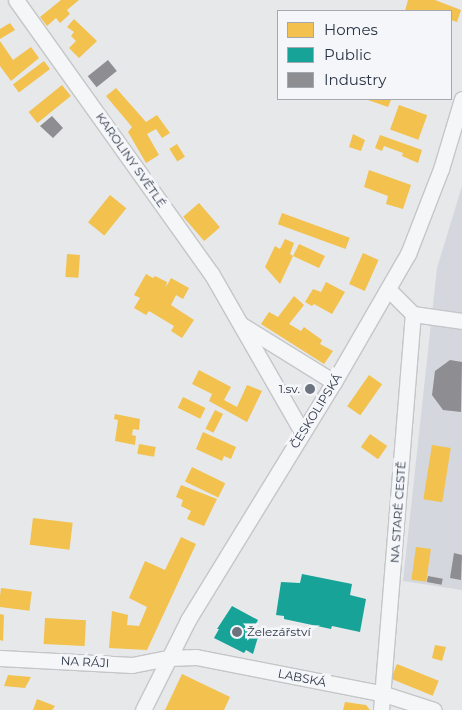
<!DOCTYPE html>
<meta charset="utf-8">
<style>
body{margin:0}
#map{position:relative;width:462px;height:710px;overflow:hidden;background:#e6e8ea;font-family:Montserrat,sans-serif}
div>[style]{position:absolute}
.built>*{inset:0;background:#d4d7dd}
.homes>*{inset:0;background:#f2c14e;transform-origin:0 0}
.public>*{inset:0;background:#17a398}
.industry>*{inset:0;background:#8d8d92;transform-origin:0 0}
.roads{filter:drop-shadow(1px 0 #c4c6c8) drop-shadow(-1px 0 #c4c6c8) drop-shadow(0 1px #c4c6c8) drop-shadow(0 -1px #c4c6c8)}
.minor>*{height:15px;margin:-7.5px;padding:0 7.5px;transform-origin:7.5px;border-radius:7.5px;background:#f5f6f7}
.dots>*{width:14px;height:14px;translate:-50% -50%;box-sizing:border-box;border:2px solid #f4f6f9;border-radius:50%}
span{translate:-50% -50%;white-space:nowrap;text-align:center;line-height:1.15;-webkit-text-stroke:5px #f4f6f9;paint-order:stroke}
.street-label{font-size:12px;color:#2b3445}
.poi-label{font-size:12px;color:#2b3445}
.right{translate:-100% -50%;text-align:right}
.left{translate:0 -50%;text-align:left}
.legend{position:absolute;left:277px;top:10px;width:175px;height:90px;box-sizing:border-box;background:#f4f6f9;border:1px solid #a4a8b1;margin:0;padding:6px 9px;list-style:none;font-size:15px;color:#2b3445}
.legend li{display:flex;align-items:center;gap:10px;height:25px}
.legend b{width:25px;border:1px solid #a4a8b1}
</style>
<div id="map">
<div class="built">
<i style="clip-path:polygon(462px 186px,462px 590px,403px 581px,437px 268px)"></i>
</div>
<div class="homes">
<i style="clip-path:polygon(61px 0,79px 0,67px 10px,70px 14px,60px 23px,56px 18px,47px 26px,40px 17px)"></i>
<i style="clip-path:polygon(408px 0,435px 0,461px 10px,457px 22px,451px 20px,451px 11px,405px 11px)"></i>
<i style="clip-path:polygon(74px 19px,97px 41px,79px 58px,69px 48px,76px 41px,71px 36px,74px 32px,67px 27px)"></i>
<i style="clip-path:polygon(10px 23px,15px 30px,0 39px,0 29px)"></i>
<i style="clip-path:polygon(0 41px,13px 60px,31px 47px,39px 58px,11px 81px,0 66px)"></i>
<i style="left:44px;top:61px;width:10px;height:39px;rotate:53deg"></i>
<i style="left:62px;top:85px;width:14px;height:43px;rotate:51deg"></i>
<i style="clip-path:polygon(116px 88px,146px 122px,157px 115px,170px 133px,162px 138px,156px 129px,147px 134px,159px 155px,146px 163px,128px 132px,132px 127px,106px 96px)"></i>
<i style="clip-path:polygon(365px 99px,388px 99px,391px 100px,388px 107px)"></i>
<i style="left:399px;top:105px;width:30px;height:26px;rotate:20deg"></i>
<i style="clip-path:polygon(353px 134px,365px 140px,361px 151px,349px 147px)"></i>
<i style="clip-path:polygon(380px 135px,422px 150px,418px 163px,402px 156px,403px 153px,384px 146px,382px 151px,375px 148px)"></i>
<i style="left:177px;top:144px;width:15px;height:9px;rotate:58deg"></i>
<i style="clip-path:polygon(369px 170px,411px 185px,403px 209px,386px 204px,388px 196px,364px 187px)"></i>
<i style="left:110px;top:195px;width:21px;height:35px;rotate:39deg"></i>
<i style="left:199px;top:203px;width:32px;height:21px;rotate:49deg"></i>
<i style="left:282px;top:213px;width:72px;height:12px;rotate:20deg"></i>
<i style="clip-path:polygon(285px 239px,294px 243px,290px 254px,293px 256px,299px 244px,325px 256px,319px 268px,293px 256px,280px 284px,265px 267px,275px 246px,280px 249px)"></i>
<i style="left:363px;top:253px;width:17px;height:34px;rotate:24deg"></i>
<i style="left:67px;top:254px;width:13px;height:23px;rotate:4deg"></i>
<i style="clip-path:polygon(146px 274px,153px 278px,155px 276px,167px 282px,166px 287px,171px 278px,189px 288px,183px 299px,176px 295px,171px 305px,194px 320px,182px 338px,171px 331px,174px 326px,149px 311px,146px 315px,134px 308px,140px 298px,134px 295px)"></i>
<i style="clip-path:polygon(326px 282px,345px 292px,332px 314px,314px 304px,312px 306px,305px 302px,313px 289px,321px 292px)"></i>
<i style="clip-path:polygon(294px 296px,304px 305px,289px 324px,301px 331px,304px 327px,322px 340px,320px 344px,333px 351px,324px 364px,261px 324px,269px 312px,278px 317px)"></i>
<i style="clip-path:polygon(199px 370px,231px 387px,224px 400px,237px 407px,247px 385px,262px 391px,247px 422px,209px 401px,212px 394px,192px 384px)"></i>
<i style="left:369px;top:375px;width:16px;height:38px;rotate:35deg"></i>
<i style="left:183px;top:397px;width:25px;height:12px;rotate:26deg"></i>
<i style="left:215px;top:410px;width:9px;height:21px;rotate:27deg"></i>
<i style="clip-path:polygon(115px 414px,140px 419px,139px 430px,133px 429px,132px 435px,136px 436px,135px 445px,115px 441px,118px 420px,114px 419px)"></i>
<i style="clip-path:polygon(203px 432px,236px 447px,231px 459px,224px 456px,222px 461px,196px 449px)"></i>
<i style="left:370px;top:434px;width:21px;height:16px;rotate:35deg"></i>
<i style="left:139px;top:444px;width:17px;height:10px;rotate:10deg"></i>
<i style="left:432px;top:445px;width:19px;height:55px;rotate:9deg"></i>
<i style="left:192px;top:467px;width:37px;height:16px;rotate:26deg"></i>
<i style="clip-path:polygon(181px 485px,217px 499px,204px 526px,187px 519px,191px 511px,181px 506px,183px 500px,176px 497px)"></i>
<i style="left:33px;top:518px;width:40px;height:27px;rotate:7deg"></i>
<i style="clip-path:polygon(181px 537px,196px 544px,147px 650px,109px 648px,112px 611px,128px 615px,127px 625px,139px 626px,147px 607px,129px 598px,145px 561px,165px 570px)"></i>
<i style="left:416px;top:547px;width:15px;height:33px;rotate:8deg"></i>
<i style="left:1px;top:588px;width:31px;height:19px;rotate:7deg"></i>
<i style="clip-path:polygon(0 614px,4px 615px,3px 641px,0 640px)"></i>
<i style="left:45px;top:618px;width:41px;height:26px;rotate:3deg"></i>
<i style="clip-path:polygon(435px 645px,446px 647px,442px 661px,432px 658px)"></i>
<i style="left:397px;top:664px;width:45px;height:16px;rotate:22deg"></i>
<i style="clip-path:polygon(182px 674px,230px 697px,224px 710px,165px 710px)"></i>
<i style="clip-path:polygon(8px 675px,31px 677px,25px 688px,4px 686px)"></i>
<i style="clip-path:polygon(37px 699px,55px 706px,52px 710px,33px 710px)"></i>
<i style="clip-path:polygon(345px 702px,366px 705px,370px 710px,343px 710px)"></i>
</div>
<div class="public">
<i style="clip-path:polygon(302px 574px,352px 584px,350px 595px,366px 599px,360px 632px,332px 626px,331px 629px,284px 619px,284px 616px,276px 615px,281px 582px,300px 583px)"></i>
<i style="clip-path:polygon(232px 606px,258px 620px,252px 631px,258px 637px,253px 654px,246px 650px,244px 653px,214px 638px,219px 629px,217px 629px)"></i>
</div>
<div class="industry">
<i style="left:108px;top:60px;width:14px;height:26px;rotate:51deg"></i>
<i style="clip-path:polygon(52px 116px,63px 128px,53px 138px,40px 126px)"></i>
<i style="clip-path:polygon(450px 360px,462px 362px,461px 412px,443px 410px,432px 395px,435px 371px)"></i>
<i style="clip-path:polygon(454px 553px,462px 555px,461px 580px,450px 578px)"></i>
<i style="left:428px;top:576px;width:15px;height:6px;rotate:11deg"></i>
</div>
<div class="roads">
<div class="minor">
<i style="left:16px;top:0;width:335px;rotate:54.5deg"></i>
<i style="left:211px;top:273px;width:183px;rotate:60.2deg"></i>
<i style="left:388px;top:289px;width:35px;rotate:45deg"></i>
<i style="left:413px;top:314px;width:49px;rotate:8.1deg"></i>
<i style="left:242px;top:325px;width:108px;rotate:31.8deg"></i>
<i style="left:0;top:658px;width:132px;rotate:3deg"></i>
<i style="left:132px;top:665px;width:37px;rotate:-11deg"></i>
<i style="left:168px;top:658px;width:28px;rotate:-2deg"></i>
<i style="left:196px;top:657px;width:192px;rotate:11.1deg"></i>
<i style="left:384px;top:694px;width:52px;rotate:17.7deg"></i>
<i style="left:143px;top:710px;width:101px;rotate:-63.4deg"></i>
<i style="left:188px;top:620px;width:279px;rotate:-58.5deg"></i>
<i style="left:334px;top:382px;width:148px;rotate:-60deg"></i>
<i style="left:408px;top:254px;width:91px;rotate:-68.8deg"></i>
<i style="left:441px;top:169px;width:73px;rotate:-73.3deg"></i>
<i style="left:381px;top:710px;width:397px;rotate:-85.4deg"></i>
</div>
</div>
<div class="dots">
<i style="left:310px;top:389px;background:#6c737f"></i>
<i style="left:237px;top:632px;background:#6c737f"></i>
</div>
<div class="street-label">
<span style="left:131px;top:160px;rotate:55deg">KAROLINY SVĚTLÉ</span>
<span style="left:316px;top:411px;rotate:-58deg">ČESKOLIPSKÁ</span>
<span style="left:398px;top:512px;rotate:-86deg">NA STARÉ CESTĚ</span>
<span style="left:85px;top:662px;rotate:3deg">NA RÁJI</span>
<span style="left:302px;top:678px;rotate:11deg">LABSKÁ</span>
</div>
<div class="poi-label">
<span class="right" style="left:300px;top:389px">1.sv.</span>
<span class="left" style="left:247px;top:632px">Železářství</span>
</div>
<ul class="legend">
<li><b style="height:14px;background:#f2c14e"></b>Homes</li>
<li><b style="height:14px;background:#17a398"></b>Public</li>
<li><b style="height:14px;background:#8d8d92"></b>Industry</li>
</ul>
</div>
